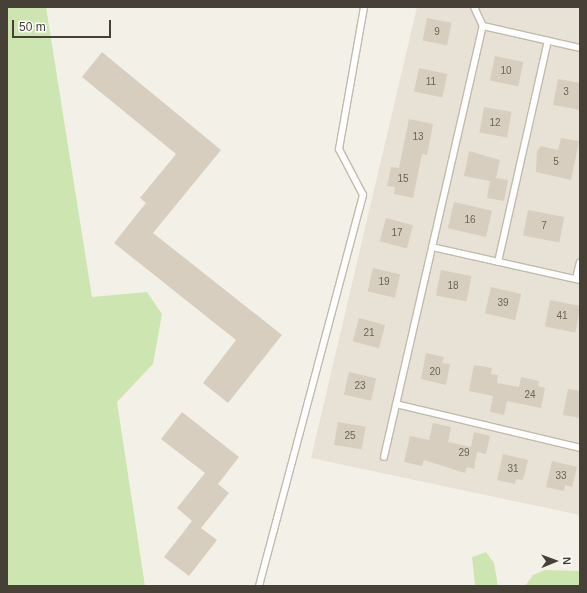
<!DOCTYPE html>
<style>
body{margin:0}
#map{position:relative;width:587px;height:593px;overflow:hidden;background:#f3f0e7;font-family:Arial,sans-serif}
div>[style]{position:absolute}
.residential>*{inset:0;background:#e7e2d5}
.green>*{inset:0;background:#cde6b1}
.building>*{inset:0;background:#d7cec0;transform-origin:0 0}
.roads{filter:drop-shadow(1px 0 #c1baad) drop-shadow(-1px 0 #c1baad) drop-shadow(0 1px #c1baad) drop-shadow(0 -1px #c1baad)}
.service>*{height:6px;margin:-3px;padding:0 3px;transform-origin:3px;border-radius:3px;background:#fff}
span{translate:-50% -50%;white-space:nowrap;text-align:center;line-height:1.15;-webkit-text-stroke:3px #fff;paint-order:stroke}
.number-label{font-size:10px;color:#6a6458}
.number-label span{-webkit-text-stroke-width:0}
.frame{position:absolute;inset:0;border:8px solid #464036;pointer-events:none}
.north{position:absolute;left:535px;top:541px;width:40px;height:40px;-webkit-text-stroke:3px #fff;paint-order:stroke;rotate:89deg;font-size:11px;font-weight:700;line-height:16px;text-align:center;color:#464036}
.north::after{content:'';display:block;margin:auto;width:14px;height:18px;background:#464036;clip-path:polygon(50% 0,100% 100%,50% 72%,0 100%)}
.scale{position:absolute;left:12px;top:20px;width:99px;height:18px;box-sizing:border-box;border:2px solid #464036;border-top:0;padding-left:5px;font-size:12px;line-height:14px;white-space:nowrap;color:#464036;-webkit-text-stroke:3px #fff;paint-order:stroke}
</style>
<div id="map">
<div class="residential">
<i style="clip-path:polygon(417px 7px,580px 7px,580px 515px,311px 458px)"></i>
</div>
<div class="green">
<i style="clip-path:polygon(7px 7px,46px 7px,92px 297px,147px 292px,162px 314px,153px 364px,117px 402px,145px 586px,7px 586px)"></i>
<i style="clip-path:polygon(486px 552px,494px 563px,498px 586px,475px 586px,472px 557px)"></i>
<i style="clip-path:polygon(545px 570px,580px 571px,580px 586px,525px 586px,533px 575px)"></i>
</div>
<div class="building">
<i style="left:427px;top:18px;width:25px;height:23px;rotate:11deg"></i>
<i style="clip-path:polygon(102px 52px,221px 150px,153px 233px,282px 335px,228px 403px,203px 383px,236px 340px,114px 243px,146px 203px,140px 198px,176px 154px,82px 77px)"></i>
<i style="left:495px;top:56px;width:29px;height:25px;rotate:12deg"></i>
<i style="left:419px;top:68px;width:29px;height:24px;rotate:12deg"></i>
<i style="clip-path:polygon(558px 79px,580px 83px,580px 110px,553px 105px)"></i>
<i style="left:484px;top:107px;width:28px;height:26px;rotate:10deg"></i>
<i style="clip-path:polygon(409px 119px,433px 124px,427px 155px,422px 154px,413px 198px,394px 194px,395px 187px,387px 186px,391px 167px,399px 168px)"></i>
<i style="clip-path:polygon(561px 138px,579px 141px,571px 180px,536px 172px,537px 151px,541px 146px,558px 150px)"></i>
<i style="clip-path:polygon(469px 151px,500px 160px,496px 178px,508px 180px,504px 201px,487px 198px,490px 181px,464px 176px)"></i>
<i style="left:454px;top:202px;width:39px;height:27px;rotate:13deg"></i>
<i style="left:528px;top:210px;width:37px;height:26px;rotate:11deg"></i>
<i style="left:386px;top:218px;width:28px;height:24px;rotate:15deg"></i>
<i style="left:373px;top:268px;width:28px;height:24px;rotate:13deg"></i>
<i style="left:441px;top:270px;width:31px;height:26px;rotate:11deg"></i>
<i style="left:491px;top:287px;width:31px;height:27px;rotate:13deg"></i>
<i style="left:550px;top:300px;width:31px;height:27px;rotate:11deg"></i>
<i style="left:359px;top:318px;width:27px;height:24px;rotate:15deg"></i>
<i style="clip-path:polygon(426px 353px,444px 357px,442px 363px,450px 364px,446px 385px,421px 379px)"></i>
<i style="clip-path:polygon(474px 365px,492px 368px,491px 374px,498px 375px,497px 383px,519px 387px,521px 377px,539px 381px,538px 386px,545px 388px,541px 408px,507px 401px,504px 415px,490px 412px,493px 396px,469px 391px)"></i>
<i style="left:349px;top:372px;width:28px;height:23px;rotate:13deg"></i>
<i style="clip-path:polygon(568px 389px,580px 391px,580px 418px,563px 415px)"></i>
<i style="clip-path:polygon(182px 412px,239px 457px,218px 484px,229px 493px,201px 528px,217px 540px,189px 576px,164px 557px,192px 521px,177px 508px,205px 473px,161px 439px)"></i>
<i style="left:338px;top:422px;width:28px;height:23px;rotate:10deg"></i>
<i style="clip-path:polygon(433px 423px,451px 427px,448px 442px,471px 447px,474px 432px,490px 436px,486px 454px,477px 452px,474px 469px,467px 467px,465px 473px,424px 460px,422px 466px,404px 462px,410px 436px,429px 440px)"></i>
<i style="clip-path:polygon(503px 454px,528px 460px,523px 480px,516px 479px,515px 484px,497px 480px)"></i>
<i style="clip-path:polygon(552px 461px,577px 467px,572px 487px,565px 485px,564px 491px,546px 487px)"></i>
</div>
<div class="roads">
<div class="service">
<i style="left:474px;top:7px;width:21px;rotate:65deg"></i>
<i style="left:483px;top:26px;width:99px;rotate:12.8deg"></i>
<i style="left:432px;top:247px;width:152px;rotate:12.6deg"></i>
<i style="left:498px;top:262px;width:227px;rotate:-77.3deg"></i>
<i style="left:576px;top:279px;width:17px;rotate:-77deg"></i>
<i style="left:396px;top:404px;width:189px;rotate:13.4deg"></i>
<i style="left:384px;top:457px;width:442px;rotate:-77.1deg"></i>
<i style="left:259px;top:586px;width:405px;rotate:-75.1deg"></i>
<i style="left:363px;top:195px;width:52px;rotate:-117.6deg"></i>
<i style="left:339px;top:149px;width:144px;rotate:-80deg"></i>
</div>
</div>
<div class="number-label">
<span style="left:437px;top:32px">9</span>
<span style="left:506px;top:71px">10</span>
<span style="left:431px;top:82px">11</span>
<span style="left:566px;top:92px">3</span>
<span style="left:495px;top:123px">12</span>
<span style="left:418px;top:137px">13</span>
<span style="left:556px;top:162px">5</span>
<span style="left:403px;top:179px">15</span>
<span style="left:470px;top:220px">16</span>
<span style="left:544px;top:226px">7</span>
<span style="left:397px;top:233px">17</span>
<span style="left:384px;top:282px">19</span>
<span style="left:453px;top:286px">18</span>
<span style="left:503px;top:303px">39</span>
<span style="left:562px;top:316px">41</span>
<span style="left:369px;top:333px">21</span>
<span style="left:435px;top:372px">20</span>
<span style="left:360px;top:386px">23</span>
<span style="left:530px;top:395px">24</span>
<span style="left:350px;top:436px">25</span>
<span style="left:464px;top:453px">29</span>
<span style="left:513px;top:469px">31</span>
<span style="left:561px;top:476px">33</span>
</div>
<div class="frame"></div>
<div class="north">N</div>
<div class="scale">50 m</div>
</div>
